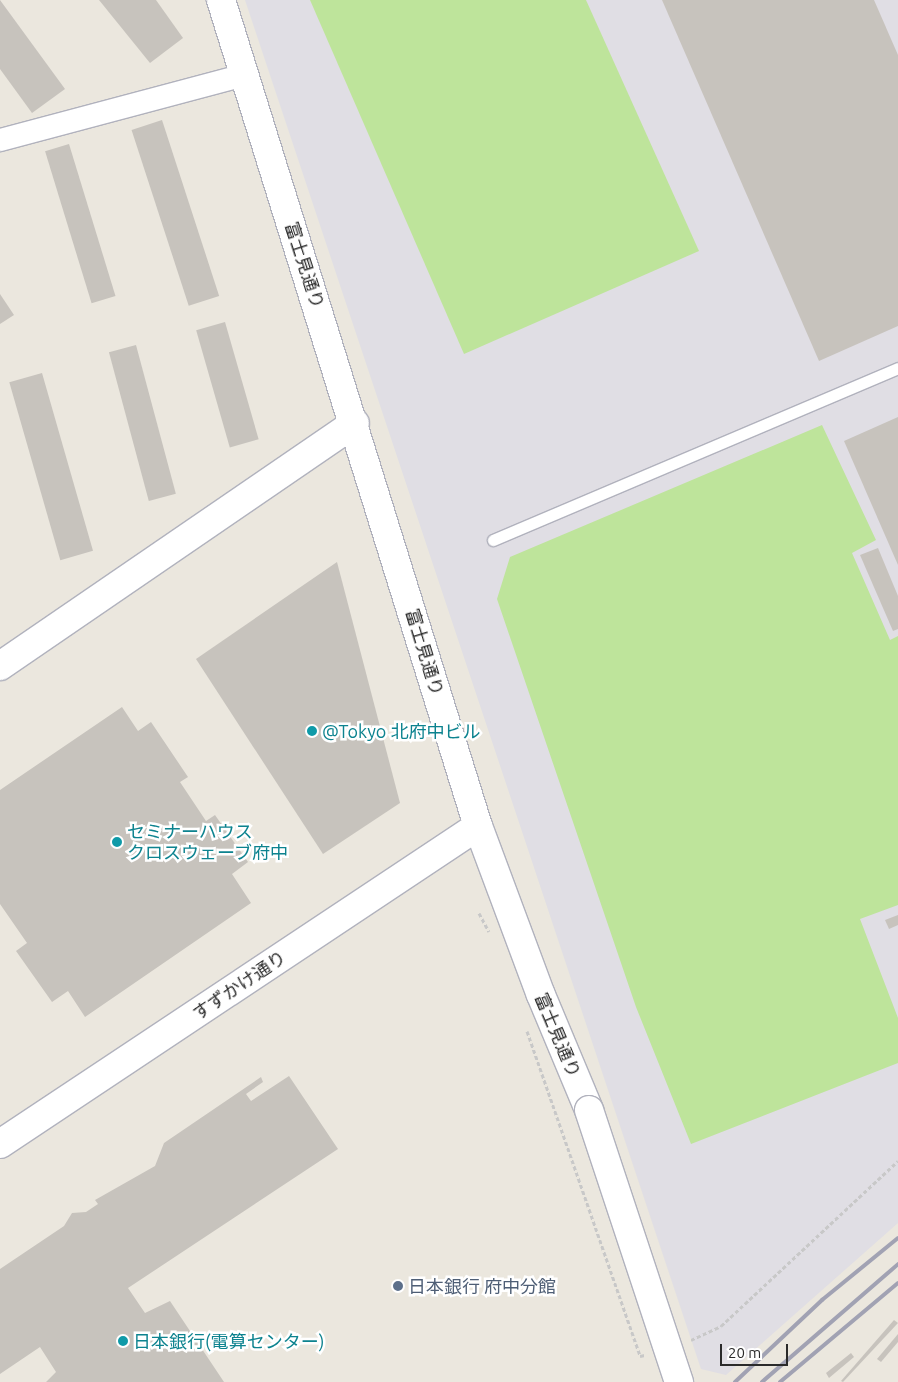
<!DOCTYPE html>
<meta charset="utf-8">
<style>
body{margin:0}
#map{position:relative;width:898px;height:1382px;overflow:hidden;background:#ebe7de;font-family:Ubuntu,"Noto Sans JP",sans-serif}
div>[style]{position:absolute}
.industrial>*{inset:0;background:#e0dee4}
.pitch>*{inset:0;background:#bee49b}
.building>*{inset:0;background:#c7c3bd;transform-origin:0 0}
.path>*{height:3px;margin-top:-1.5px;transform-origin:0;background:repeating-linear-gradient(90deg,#c8c8c8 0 4px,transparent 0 6.5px)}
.roads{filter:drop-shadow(1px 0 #b1b2bd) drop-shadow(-1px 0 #b1b2bd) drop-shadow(0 1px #b1b2bd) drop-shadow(0 -1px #b1b2bd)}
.lane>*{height:11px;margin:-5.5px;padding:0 5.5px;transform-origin:5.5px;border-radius:5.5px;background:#fff}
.street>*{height:22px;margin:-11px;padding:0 11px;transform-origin:11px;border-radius:11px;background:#fff}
.secondary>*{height:28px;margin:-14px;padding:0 14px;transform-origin:14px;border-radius:14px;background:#fff}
.rail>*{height:4px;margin:-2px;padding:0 2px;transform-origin:2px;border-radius:2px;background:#a1a2b3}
.bridges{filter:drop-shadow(1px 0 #b1b2bd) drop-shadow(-1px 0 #b1b2bd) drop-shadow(0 1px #b1b2bd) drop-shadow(0 -1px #b1b2bd)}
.secondary-bridge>*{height:28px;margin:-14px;padding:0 14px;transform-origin:14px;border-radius:14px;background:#fff}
.dots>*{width:14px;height:14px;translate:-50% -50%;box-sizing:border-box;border:2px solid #fff;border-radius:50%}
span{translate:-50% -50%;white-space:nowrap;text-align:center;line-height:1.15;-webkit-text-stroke:5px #fff;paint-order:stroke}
.street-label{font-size:18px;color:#2a2a2a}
.culture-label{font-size:18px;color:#0d838f}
.left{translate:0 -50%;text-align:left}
.service-label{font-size:18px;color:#4e5e75}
.scale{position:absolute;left:720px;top:1344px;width:68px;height:22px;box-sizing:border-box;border:2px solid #2a2a2a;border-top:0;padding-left:6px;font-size:15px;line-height:18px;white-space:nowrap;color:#2a2a2a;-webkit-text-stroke:4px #fff;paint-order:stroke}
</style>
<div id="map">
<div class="industrial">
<i style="clip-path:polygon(245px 0,898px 0,898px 1223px,726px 1375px,701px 1369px)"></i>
</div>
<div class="pitch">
<i style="clip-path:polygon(310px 0,586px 0,699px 251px,464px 354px)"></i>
<i style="clip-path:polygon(822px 425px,876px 540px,852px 553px,890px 640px,898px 636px,898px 905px,860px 919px,898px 1018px,898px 1063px,691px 1144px,636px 1007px,497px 599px,510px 557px)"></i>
</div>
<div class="building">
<i style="clip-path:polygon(0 0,65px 89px,32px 113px,0 69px)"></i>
<i style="clip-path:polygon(99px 0,156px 0,183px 38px,150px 63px)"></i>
<i style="clip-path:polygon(662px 0,874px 0,898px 55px,898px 326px,819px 361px)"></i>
<i style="left:162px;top:120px;width:185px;height:32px;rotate:72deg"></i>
<i style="left:69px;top:144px;width:159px;height:25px;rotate:73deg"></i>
<i style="clip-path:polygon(0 294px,14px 315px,0 324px)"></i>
<i style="left:225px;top:322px;width:122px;height:30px;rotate:74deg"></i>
<i style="left:136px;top:345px;width:154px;height:28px;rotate:75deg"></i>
<i style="left:42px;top:373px;width:185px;height:34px;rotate:74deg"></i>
<i style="clip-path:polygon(898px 417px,898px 565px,844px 441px)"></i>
<i style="clip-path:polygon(878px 548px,898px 596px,898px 629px,893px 631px,860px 555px)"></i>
<i style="clip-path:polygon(337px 562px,400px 803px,323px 854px,196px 659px)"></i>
<i style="clip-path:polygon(122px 707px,138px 731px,151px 722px,188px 777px,180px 782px,206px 821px,215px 815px,248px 862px,232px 874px,251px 903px,85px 1017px,68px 991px,52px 1002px,16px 951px,27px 943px,0 904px,0 790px)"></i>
<i style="clip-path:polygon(898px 915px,898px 925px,889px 929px,885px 920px)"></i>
<i style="clip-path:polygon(289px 1076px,338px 1149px,128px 1288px,145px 1313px,170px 1301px,224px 1382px,46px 1382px,56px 1372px,40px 1347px,0 1374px,0 1269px,64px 1226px,72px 1213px,86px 1212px,98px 1204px,95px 1200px,155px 1166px,164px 1143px,261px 1077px,263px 1082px,246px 1094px,251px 1101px)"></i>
<i style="clip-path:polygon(894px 1320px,898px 1323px,843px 1382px,841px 1381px)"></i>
<i style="clip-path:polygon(898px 1334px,898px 1342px,881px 1362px,877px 1359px)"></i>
<i style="clip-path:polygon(851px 1353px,854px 1357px,829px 1378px,826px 1373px)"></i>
</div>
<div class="path">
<i style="left:479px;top:913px;width:21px;rotate:62deg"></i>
<i style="left:527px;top:1031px;width:344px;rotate:70.8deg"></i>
<i style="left:640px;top:1356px;width:5px;rotate:-11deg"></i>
<i style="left:691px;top:1340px;width:33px;rotate:-25deg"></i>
<i style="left:721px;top:1326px;width:242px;rotate:-43deg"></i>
</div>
<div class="roads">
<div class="lane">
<i style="left:493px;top:540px;width:440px;rotate:-23deg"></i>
</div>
<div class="street">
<i style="left:0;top:140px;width:253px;rotate:-14.9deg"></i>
</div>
<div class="secondary">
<i style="left:221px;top:0;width:865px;rotate:72.72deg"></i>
<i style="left:478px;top:826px;width:180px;rotate:69.6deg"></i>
<i style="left:541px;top:995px;width:125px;rotate:67.3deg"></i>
<i style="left:0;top:666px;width:430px;rotate:-34.4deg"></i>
<i style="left:0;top:1144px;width:574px;rotate:-33.63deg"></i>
</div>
</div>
<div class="rail">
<i style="left:735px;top:1382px;width:120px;rotate:-43.3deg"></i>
<i style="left:822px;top:1300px;width:98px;rotate:-39.2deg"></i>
<i style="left:762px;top:1382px;width:180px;rotate:-40.9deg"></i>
<i style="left:780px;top:1382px;width:154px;rotate:-40deg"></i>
</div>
<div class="bridges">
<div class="secondary-bridge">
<i style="left:589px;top:1110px;width:287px;rotate:71.7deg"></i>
</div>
</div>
<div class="dots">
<i style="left:312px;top:731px;background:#0f9aa8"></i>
<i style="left:117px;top:842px;background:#0f9aa8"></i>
<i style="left:398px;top:1286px;background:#5c6f8a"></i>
<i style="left:123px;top:1341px;background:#0f9aa8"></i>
</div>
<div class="street-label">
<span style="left:305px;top:265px;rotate:72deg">富士見通り</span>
<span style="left:425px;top:652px;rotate:73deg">富士見通り</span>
<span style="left:239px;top:985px;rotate:-34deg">すずかけ通り</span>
<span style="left:558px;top:1035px;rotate:67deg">富士見通り</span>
</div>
<div class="culture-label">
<span class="left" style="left:322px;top:731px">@Tokyo 北府中ビル</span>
<span class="left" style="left:127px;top:842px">セミナーハウス<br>クロスウェーブ府中</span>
<span class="left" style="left:133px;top:1341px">日本銀行(電算センター)</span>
</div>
<div class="service-label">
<span class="left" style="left:408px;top:1286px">日本銀行 府中分館</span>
</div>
<div class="scale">20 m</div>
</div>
